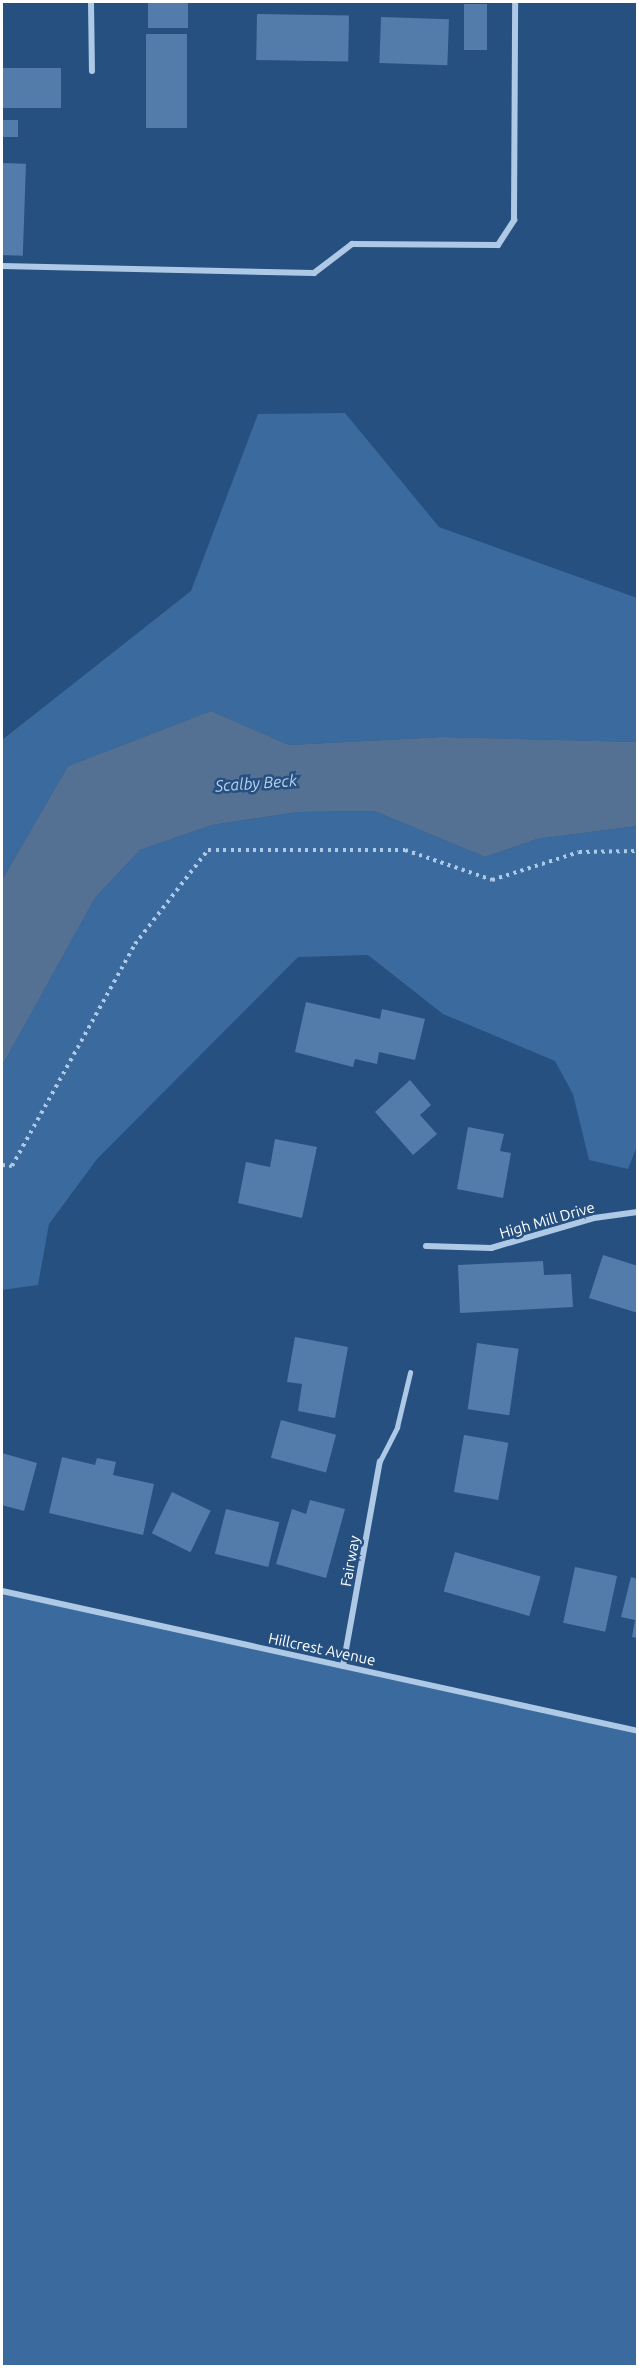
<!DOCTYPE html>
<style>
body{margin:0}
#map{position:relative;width:639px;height:2368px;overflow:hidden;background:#265080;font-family:Ubuntu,sans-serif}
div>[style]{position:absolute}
.green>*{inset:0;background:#3b6a9e}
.water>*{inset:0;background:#547194}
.building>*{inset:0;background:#537cab;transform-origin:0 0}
.path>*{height:4px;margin-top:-2px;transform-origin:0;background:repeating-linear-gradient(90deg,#aec9e6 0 3px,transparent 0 7.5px)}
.lane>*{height:4.5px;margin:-2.25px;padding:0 2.25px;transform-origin:2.25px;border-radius:2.25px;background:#aec9e6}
.street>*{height:6px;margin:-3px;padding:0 3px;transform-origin:3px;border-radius:3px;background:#aec9e6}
span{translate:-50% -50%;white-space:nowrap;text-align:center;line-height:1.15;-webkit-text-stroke:5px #265080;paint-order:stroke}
.street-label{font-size:15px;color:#fff}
.water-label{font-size:16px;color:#b9d2ee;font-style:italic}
.frame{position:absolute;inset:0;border:3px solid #fff;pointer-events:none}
</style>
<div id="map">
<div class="green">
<i style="clip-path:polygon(345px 413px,439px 527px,637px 598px,637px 742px,442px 737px,289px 745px,211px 711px,68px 766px,2px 880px,2px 740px,191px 591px,258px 414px)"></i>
<i style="clip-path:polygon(374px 811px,485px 857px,537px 839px,637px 826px,638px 1144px,628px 1169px,589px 1160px,573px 1094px,555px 1061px,443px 1014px,368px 955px,298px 957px,97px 1159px,49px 1224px,38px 1285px,2px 1290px,2px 1066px,95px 898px,140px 850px,212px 825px,298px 812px)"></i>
<i style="clip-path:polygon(2px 1591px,637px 1731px,637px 2366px,2px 2366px)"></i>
</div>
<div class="water">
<i style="clip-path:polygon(211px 711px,289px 745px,442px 737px,637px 742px,637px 826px,537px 839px,485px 857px,374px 811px,298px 812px,212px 825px,140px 850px,95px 898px,2px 1066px,2px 880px,68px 766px)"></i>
</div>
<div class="building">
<i style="left:148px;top:2px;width:40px;height:26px"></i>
<i style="left:464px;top:4px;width:23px;height:46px"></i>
<i style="left:257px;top:14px;width:92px;height:46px;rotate:1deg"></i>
<i style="left:381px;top:17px;width:68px;height:46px;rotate:2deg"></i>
<i style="left:146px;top:34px;width:41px;height:94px"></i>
<i style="left:2px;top:68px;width:59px;height:40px"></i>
<i style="left:2px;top:120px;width:16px;height:17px"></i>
<i style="left:2px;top:163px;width:24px;height:92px;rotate:2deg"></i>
<i style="clip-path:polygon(306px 1002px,380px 1019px,382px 1009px,425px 1019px,415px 1060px,379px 1052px,377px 1064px,355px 1059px,353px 1067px,295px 1052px)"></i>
<i style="clip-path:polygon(410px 1080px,431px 1105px,420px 1115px,437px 1134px,413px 1155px,375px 1112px)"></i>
<i style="clip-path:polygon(468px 1127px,504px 1134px,500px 1151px,511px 1153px,503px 1198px,457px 1189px)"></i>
<i style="clip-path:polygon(275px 1139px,317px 1147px,302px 1218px,238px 1203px,246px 1162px,270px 1167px)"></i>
<i style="clip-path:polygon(603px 1255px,638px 1266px,638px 1313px,589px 1298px)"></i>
<i style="clip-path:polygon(543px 1261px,544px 1275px,571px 1274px,573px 1307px,460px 1313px,458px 1265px)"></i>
<i style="clip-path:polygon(295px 1337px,348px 1347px,335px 1418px,298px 1411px,302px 1384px,287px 1382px)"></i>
<i style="left:477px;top:1343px;width:42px;height:67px;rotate:8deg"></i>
<i style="left:281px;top:1420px;width:57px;height:39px;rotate:15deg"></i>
<i style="left:464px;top:1435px;width:45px;height:58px;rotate:10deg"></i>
<i style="clip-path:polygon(2px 1453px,37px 1463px,24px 1511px,2px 1505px)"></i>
<i style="clip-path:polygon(62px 1457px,95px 1465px,97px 1458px,116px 1462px,113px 1475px,154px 1484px,143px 1535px,49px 1513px)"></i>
<i style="left:172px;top:1492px;width:43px;height:46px;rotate:26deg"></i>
<i style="clip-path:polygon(310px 1500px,345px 1509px,326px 1578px,276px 1564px,292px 1509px,306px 1514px)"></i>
<i style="left:226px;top:1509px;width:55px;height:46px;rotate:14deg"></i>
<i style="left:455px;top:1552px;width:89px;height:41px;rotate:16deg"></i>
<i style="left:575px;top:1567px;width:43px;height:57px;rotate:12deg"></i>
<i style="clip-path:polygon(631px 1577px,638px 1579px,638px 1638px,632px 1637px,635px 1620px,621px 1617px)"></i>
</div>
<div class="path">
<i style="left:2px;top:1165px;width:10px;rotate:6deg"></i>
<i style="left:12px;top:1166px;width:254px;rotate:-61deg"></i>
<i style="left:135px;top:944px;width:119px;rotate:-52.2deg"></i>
<i style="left:208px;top:850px;width:197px"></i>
<i style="left:405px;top:850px;width:92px;rotate:19deg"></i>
<i style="left:492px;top:880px;width:91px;rotate:-17.8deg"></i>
<i style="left:579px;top:852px;width:59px;rotate:-1deg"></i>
</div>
<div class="lane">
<i style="left:380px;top:1461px;width:38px;rotate:-63deg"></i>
<i style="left:397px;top:1427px;width:56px;rotate:-76.5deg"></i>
</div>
<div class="street">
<i style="left:91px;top:2px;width:69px;rotate:89.2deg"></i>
<i style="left:2px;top:266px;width:312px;rotate:1.3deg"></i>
<i style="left:314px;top:273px;width:48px;rotate:-37.3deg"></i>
<i style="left:352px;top:244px;width:146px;rotate:0.4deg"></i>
<i style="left:498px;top:245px;width:30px;rotate:-57deg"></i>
<i style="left:514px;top:220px;width:218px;rotate:-89.7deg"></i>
<i style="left:426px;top:1246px;width:65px;rotate:1.8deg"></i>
<i style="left:491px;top:1248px;width:107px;rotate:-16.2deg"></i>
<i style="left:594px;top:1218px;width:44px;rotate:-7.8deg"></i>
<i style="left:2px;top:1591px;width:651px;rotate:12.41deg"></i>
<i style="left:343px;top:1666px;width:208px;rotate:-79.8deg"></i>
</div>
<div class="street-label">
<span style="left:547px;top:1220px;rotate:-16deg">High Mill Drive</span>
<span style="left:350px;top:1561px;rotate:-80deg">Fairway</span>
<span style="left:322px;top:1649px;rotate:12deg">Hillcrest Avenue</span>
</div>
<div class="water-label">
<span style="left:256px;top:783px;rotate:-4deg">Scalby Beck</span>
</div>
<div class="frame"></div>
</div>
